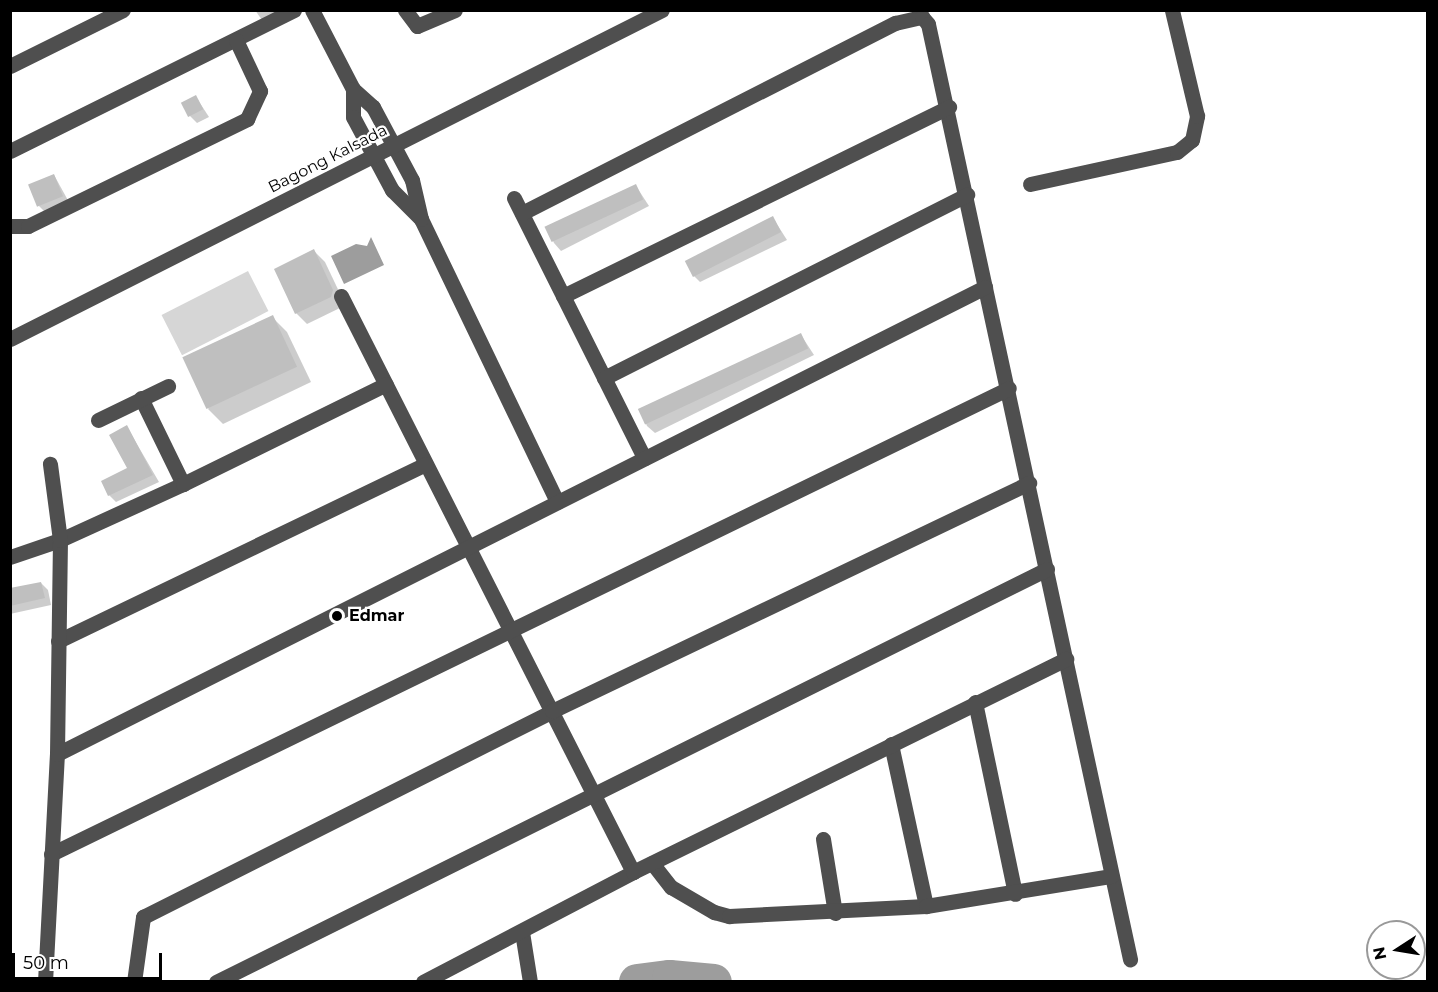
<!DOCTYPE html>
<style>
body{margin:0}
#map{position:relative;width:1438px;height:992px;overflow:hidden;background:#fff;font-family:Montserrat,sans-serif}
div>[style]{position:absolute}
.green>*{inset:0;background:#d6d6d6;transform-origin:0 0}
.water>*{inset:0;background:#9d9d9d}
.shadow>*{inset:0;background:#0003}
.river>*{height:36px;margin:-18px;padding:0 18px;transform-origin:18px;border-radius:18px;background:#9d9d9d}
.building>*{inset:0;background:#bfbfbf;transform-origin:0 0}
.minor>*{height:15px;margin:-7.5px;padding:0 7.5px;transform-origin:7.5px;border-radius:7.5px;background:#4f4f4f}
.dots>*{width:16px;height:16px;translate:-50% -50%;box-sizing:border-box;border:3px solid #fff;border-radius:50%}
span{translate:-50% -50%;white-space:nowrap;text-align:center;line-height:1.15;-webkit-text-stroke:4.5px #fff;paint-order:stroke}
.street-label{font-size:16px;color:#000}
.poi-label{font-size:16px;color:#000;font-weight:700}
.left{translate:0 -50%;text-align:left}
.frame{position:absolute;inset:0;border:12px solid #000;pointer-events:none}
.north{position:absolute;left:1366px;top:920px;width:60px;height:60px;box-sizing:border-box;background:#fff;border:2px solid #999;border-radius:50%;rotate:258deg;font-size:16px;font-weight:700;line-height:24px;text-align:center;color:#000}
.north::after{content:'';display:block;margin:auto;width:21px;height:27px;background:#000;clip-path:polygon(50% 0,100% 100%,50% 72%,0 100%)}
.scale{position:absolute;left:12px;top:953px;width:150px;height:27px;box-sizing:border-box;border:3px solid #000;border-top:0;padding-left:8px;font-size:18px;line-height:21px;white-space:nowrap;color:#000;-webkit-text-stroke:4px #fff;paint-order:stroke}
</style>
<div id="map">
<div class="green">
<i style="left:248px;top:271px;width:45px;height:97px;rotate:63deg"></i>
</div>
<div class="water">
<i style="clip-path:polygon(371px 237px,384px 265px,344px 284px,331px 256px,356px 244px,367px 246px)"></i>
</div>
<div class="shadow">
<i style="clip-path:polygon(255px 10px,284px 10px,264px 23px)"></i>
<i style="clip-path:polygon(196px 97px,209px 117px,197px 123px,190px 116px)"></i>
<i style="clip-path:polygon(54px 175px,70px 204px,46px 213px,39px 206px)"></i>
<i style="clip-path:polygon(636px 186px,649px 206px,561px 251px,554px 243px,548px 230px)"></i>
<i style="clip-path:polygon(773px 218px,787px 240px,700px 282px,693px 275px)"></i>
<i style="clip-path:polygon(314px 251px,325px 262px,344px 302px,342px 307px,307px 324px,296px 313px)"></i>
<i style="clip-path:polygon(272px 317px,287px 332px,311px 382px,223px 424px,208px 409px)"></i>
<i style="clip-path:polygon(801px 335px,814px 355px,655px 433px,647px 426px,641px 412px)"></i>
<i style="clip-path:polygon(127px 427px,159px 482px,116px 502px,109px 495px,129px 469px)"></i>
<i style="clip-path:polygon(41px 583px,48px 590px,51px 605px,10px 614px,10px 590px)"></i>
</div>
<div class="river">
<i style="left:637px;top:982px;width:33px;rotate:-7deg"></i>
<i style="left:670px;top:978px;width:44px;rotate:5.2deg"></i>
</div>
<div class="building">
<i style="left:196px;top:95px;width:16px;height:17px;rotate:63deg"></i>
<i style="left:54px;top:174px;width:24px;height:28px;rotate:68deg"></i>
<i style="left:636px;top:184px;width:17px;height:101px;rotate:65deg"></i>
<i style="left:773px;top:216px;width:18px;height:99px;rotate:63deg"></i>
<i style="clip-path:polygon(314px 249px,333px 290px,331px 297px,295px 314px,274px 269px)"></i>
<i style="left:273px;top:315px;width:57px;height:100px;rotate:65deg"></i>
<i style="left:801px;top:333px;width:17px;height:180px;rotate:65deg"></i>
<i style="clip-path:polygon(127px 425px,153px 475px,108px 496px,101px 481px,127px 468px,109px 435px)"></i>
<i style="clip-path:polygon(41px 582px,45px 598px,10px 606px,10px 588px)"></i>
</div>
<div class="minor">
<i style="left:312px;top:10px;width:89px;rotate:62.6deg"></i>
<i style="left:353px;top:89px;width:27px;rotate:42deg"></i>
<i style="left:373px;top:107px;width:83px;rotate:61.9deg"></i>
<i style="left:412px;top:180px;width:40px;rotate:77deg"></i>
<i style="left:421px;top:219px;width:314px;rotate:64.3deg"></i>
<i style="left:405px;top:10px;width:20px;rotate:53deg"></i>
<i style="left:417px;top:26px;width:41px;rotate:-22.8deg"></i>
<i style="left:10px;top:66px;width:126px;rotate:-26.4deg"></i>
<i style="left:353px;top:89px;width:28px;rotate:90deg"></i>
<i style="left:353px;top:117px;width:83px;rotate:61.9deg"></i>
<i style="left:392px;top:190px;width:41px;rotate:45deg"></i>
<i style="left:10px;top:151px;width:317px;rotate:-26.4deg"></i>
<i style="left:1030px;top:184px;width:150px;rotate:-12.3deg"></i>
<i style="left:1177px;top:152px;width:19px;rotate:-39deg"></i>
<i style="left:1192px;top:140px;width:25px;rotate:-78deg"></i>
<i style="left:1197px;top:116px;width:109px;rotate:-103.3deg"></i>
<i style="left:514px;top:198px;width:291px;rotate:63.4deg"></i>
<i style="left:522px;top:213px;width:419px;rotate:-27deg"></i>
<i style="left:895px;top:23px;width:28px;rotate:-13deg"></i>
<i style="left:922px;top:17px;width:9px;rotate:49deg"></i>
<i style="left:928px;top:24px;width:957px;rotate:77.81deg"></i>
<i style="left:10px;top:226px;width:18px"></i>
<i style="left:28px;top:226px;width:244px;rotate:-26deg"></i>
<i style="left:247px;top:119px;width:31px;rotate:-65deg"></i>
<i style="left:260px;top:91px;width:56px;rotate:-115.2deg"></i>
<i style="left:341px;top:296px;width:646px;rotate:63.12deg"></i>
<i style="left:563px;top:296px;width:430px;rotate:-26.1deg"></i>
<i style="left:10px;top:339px;width:730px;rotate:-26.78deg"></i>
<i style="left:604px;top:378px;width:407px;rotate:-26.8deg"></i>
<i style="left:141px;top:398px;width:96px;rotate:64deg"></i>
<i style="left:98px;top:420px;width:78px;rotate:-25.9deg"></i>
<i style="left:10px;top:557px;width:53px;rotate:-18.8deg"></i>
<i style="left:60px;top:540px;width:135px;rotate:-24.5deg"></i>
<i style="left:183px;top:484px;width:226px;rotate:-26.2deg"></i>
<i style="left:58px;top:641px;width:408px;rotate:-25.7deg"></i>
<i style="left:975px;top:702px;width:196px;rotate:78.2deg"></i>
<i style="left:891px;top:744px;width:166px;rotate:77.8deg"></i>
<i style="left:57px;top:754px;width:1039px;rotate:-26.71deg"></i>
<i style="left:823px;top:839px;width:75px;rotate:80.8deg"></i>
<i style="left:51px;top:854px;width:1065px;rotate:-25.94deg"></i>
<i style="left:652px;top:863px;width:31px;rotate:52deg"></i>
<i style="left:671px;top:887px;width:50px;rotate:30.2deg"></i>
<i style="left:714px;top:912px;width:16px;rotate:15deg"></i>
<i style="left:729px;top:916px;width:197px;rotate:-2.9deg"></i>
<i style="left:926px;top:906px;width:188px;rotate:-9.2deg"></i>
<i style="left:522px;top:932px;width:51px;rotate:80.9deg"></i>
<i style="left:45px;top:982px;width:228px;rotate:-87deg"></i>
<i style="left:57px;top:754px;width:214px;rotate:-89.2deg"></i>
<i style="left:60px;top:540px;width:77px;rotate:-97.5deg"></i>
<i style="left:134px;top:982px;width:66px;rotate:-82.1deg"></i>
<i style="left:143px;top:917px;width:458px;rotate:-26.7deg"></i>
<i style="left:552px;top:711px;width:529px;rotate:-25.55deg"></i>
<i style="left:216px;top:982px;width:928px;rotate:-26.43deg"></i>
<i style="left:423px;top:982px;width:237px;rotate:-27.6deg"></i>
<i style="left:633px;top:872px;width:483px;rotate:-26.2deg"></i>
</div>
<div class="dots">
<i style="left:337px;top:616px;background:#000"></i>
</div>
<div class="street-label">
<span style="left:328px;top:159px;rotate:-27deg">Bagong Kalsada</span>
</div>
<div class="poi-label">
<span class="left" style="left:349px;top:616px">Edmar</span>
</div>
<div class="frame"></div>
<div class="north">N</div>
<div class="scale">50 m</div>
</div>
